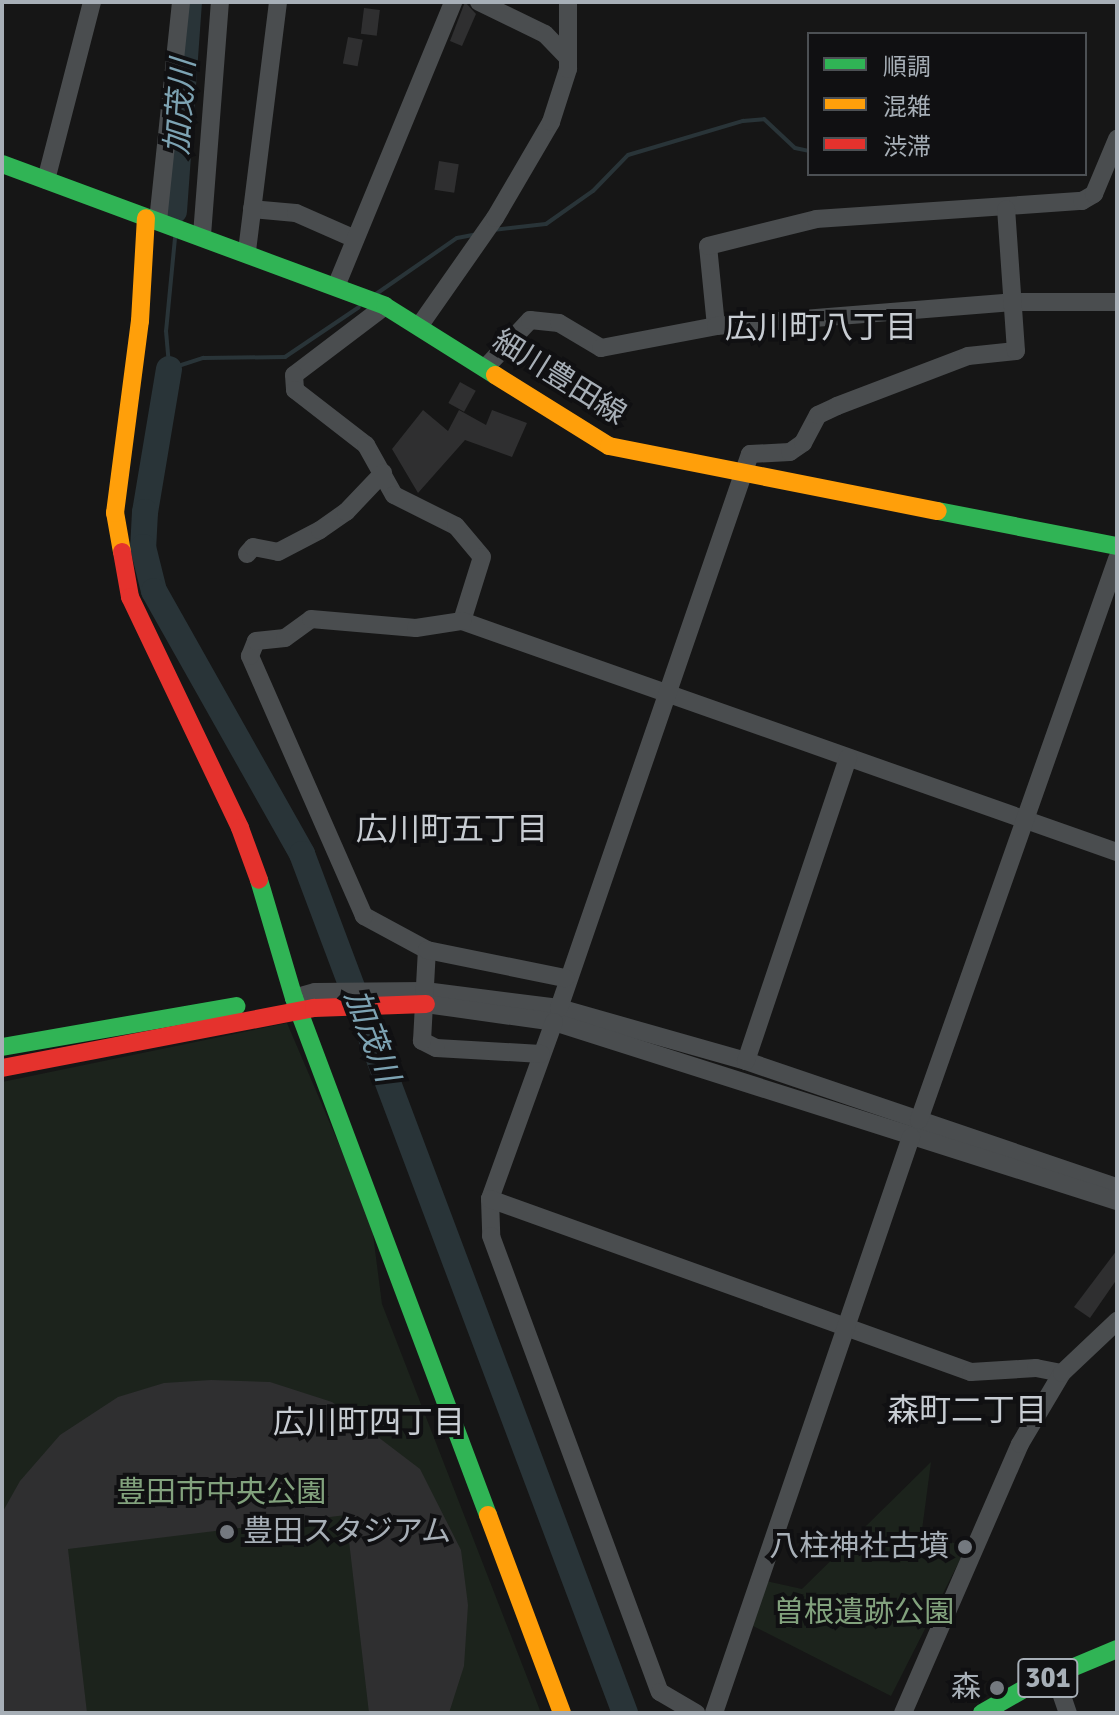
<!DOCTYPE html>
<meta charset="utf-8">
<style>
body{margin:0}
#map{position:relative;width:1119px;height:1715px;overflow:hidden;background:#161616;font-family:Signika,"Noto Sans JP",sans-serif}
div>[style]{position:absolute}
.green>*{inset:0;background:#1c231c}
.stream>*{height:4px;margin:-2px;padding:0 2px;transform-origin:2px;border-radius:2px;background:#293438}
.river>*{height:26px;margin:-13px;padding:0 13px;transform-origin:13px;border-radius:13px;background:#293438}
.building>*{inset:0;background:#2f2f30;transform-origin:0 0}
.street>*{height:18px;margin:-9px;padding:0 9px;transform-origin:9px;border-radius:9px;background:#4a4d4f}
.fast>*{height:18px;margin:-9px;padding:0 9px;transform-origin:9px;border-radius:9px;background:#30b455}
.slow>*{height:18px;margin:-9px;padding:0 9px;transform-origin:9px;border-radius:9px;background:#ff9f0a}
.jam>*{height:18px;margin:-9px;padding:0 9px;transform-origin:9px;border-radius:9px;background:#e5322d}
.dots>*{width:22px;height:22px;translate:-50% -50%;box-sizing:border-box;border:4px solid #101012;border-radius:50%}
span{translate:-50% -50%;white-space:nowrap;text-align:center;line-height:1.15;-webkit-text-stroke:8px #101012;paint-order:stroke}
.shield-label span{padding:2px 6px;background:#101012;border:2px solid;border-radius:6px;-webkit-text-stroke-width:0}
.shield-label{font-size:28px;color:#a7afb7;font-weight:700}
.street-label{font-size:30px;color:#a7afb7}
.park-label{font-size:30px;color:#82a27d}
.poi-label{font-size:30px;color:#a7afb7}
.left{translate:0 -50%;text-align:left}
.right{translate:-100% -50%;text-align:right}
.water-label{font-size:32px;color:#7da3b3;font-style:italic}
.neighbourhood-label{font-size:32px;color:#c8cdd3}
.frame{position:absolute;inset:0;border:4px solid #a7afb7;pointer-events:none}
.legend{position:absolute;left:807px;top:32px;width:280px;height:144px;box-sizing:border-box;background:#101012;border:2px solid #4c5054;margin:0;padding:10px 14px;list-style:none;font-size:24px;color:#a7afb7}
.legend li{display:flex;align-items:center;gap:16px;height:40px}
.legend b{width:40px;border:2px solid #4c5054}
</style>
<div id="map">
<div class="green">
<i style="clip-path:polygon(287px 1023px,371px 1219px,382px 1304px,541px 1713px,2px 1713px,2px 1082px)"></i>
<i style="clip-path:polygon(931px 1462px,922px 1530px,966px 1548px,891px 1696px,753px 1626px,766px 1581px,802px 1589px)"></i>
</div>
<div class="stream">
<i style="left:493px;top:230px;width:53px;rotate:-6.5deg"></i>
<i style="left:546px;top:224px;width:57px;rotate:-35.1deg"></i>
<i style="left:593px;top:191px;width:50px;rotate:-45.8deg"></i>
<i style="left:628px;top:155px;width:120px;rotate:-16.5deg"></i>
<i style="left:743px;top:121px;width:21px;rotate:-5deg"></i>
<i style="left:764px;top:119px;width:42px;rotate:43.1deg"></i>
<i style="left:795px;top:148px;width:14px;rotate:12deg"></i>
<i style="left:175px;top:238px;width:93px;rotate:95.5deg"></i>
<i style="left:166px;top:331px;width:38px;rotate:85deg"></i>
<i style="left:169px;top:369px;width:36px;rotate:-18deg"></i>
<i style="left:203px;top:358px;width:82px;rotate:-0.7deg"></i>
<i style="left:285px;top:357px;width:89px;rotate:-34deg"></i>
<i style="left:376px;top:294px;width:98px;rotate:-34.7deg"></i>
<i style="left:457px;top:238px;width:20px;rotate:-11deg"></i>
</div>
<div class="river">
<i style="left:174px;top:211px;width:210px;rotate:-85.9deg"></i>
<i style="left:169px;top:369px;width:145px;rotate:99.5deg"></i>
<i style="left:145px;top:512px;width:35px;rotate:93deg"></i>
<i style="left:143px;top:547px;width:45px;rotate:76deg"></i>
<i style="left:154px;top:591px;width:302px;rotate:60.6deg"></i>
<i style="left:302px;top:854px;width:918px;rotate:69.39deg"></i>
</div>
<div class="building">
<i style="clip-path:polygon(465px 2px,476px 14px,462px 46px,450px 41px)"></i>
<i style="left:364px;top:8px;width:16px;height:26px;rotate:7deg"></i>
<i style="left:348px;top:37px;width:15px;height:27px;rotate:11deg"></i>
<i style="left:439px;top:161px;width:20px;height:29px;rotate:9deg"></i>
<i style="left:460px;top:382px;width:18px;height:24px;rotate:29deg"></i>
<i style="clip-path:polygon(423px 410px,448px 431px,459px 410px,486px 425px,492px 410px,527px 423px,512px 457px,465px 440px,418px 493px,392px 449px)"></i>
<i style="clip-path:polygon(1117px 1250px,1117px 1279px,1090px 1318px,1074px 1307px)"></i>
<i style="clip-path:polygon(211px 1380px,270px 1382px,332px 1402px,420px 1469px,461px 1550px,468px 1605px,464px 1666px,449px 1713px,369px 1713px,346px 1515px,68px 1549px,87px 1713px,2px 1713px,2px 1513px,20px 1481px,60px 1435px,118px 1397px,164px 1383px)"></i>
</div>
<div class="street">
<i style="left:479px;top:2px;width:73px;rotate:25.9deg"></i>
<i style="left:545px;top:34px;width:33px;rotate:46deg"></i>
<i style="left:46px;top:180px;width:184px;rotate:-75.5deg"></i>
<i style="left:252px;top:209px;width:44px;rotate:5.2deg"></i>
<i style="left:296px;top:213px;width:64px;rotate:23.8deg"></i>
<i style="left:158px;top:221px;width:220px;rotate:-84deg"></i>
<i style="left:202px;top:235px;width:234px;rotate:-85.6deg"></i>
<i style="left:247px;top:251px;width:251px;rotate:-82.9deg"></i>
<i style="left:337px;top:284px;width:305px;rotate:-67.6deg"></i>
<i style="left:385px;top:306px;width:114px;rotate:142.8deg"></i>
<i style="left:294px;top:375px;width:15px;rotate:86deg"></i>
<i style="left:295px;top:390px;width:90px;rotate:37.8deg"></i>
<i style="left:366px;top:445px;width:57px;rotate:60.8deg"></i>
<i style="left:394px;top:495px;width:69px;rotate:26.6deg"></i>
<i style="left:456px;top:526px;width:40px;rotate:50deg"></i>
<i style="left:482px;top:557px;width:67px;rotate:107.4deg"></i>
<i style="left:462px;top:621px;width:695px;rotate:19.43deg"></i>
<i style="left:420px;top:325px;width:131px;rotate:-55deg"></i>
<i style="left:495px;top:218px;width:111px;rotate:-59.7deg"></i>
<i style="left:551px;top:122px;width:56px;rotate:-72.2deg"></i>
<i style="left:568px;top:69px;width:67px;rotate:-90deg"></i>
<i style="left:716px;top:326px;width:80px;rotate:-95.7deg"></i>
<i style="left:708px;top:246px;width:111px;rotate:-14deg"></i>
<i style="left:816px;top:219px;width:267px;rotate:-3.9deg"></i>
<i style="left:1082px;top:201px;width:14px;rotate:-30deg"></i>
<i style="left:1094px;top:194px;width:60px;rotate:-67.3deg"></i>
<i style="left:487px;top:366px;width:63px;rotate:-46.9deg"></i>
<i style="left:530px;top:320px;width:29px;rotate:6deg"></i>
<i style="left:559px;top:323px;width:49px;rotate:30.8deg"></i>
<i style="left:601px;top:348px;width:117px;rotate:-10.8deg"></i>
<i style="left:716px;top:326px;width:298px;rotate:-4.6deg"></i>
<i style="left:1013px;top:302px;width:104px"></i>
<i style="left:247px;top:554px;width:9px;rotate:-49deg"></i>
<i style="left:253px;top:547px;width:25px;rotate:11deg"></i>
<i style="left:278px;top:552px;width:47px;rotate:-27.6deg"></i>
<i style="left:320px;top:530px;width:32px;rotate:-35deg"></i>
<i style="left:346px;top:512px;width:54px;rotate:-46.5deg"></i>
<i style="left:427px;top:950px;width:72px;rotate:-151.6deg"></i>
<i style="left:364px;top:916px;width:284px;rotate:-113.7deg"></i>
<i style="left:250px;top:656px;width:16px;rotate:-68deg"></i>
<i style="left:256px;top:641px;width:29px;rotate:-6deg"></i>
<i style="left:285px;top:638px;width:32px;rotate:-36deg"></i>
<i style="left:311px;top:619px;width:105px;rotate:4.9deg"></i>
<i style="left:416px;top:628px;width:47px;rotate:-8.7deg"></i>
<i style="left:294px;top:998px;width:22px;rotate:-16deg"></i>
<i style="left:315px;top:992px;width:110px;rotate:-0.5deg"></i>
<i style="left:425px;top:991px;width:135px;rotate:7.2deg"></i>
<i style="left:559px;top:1008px;width:194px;rotate:15.8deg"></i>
<i style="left:746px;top:1061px;width:392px;rotate:18.8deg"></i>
<i style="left:426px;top:1004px;width:129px;rotate:8deg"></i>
<i style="left:554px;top:1022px;width:591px;rotate:17.64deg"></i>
<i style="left:559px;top:1008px;width:586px;rotate:-70.98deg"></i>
<i style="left:750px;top:454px;width:40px;rotate:-2.9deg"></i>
<i style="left:790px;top:452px;width:16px;rotate:-35deg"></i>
<i style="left:803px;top:443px;width:32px;rotate:-62deg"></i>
<i style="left:818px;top:415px;width:21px;rotate:-25deg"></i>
<i style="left:837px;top:406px;width:140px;rotate:-20.9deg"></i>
<i style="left:968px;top:356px;width:48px;rotate:-5.9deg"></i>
<i style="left:1016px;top:351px;width:142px;rotate:-94deg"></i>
<i style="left:554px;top:1022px;width:188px;rotate:109.9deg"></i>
<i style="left:490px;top:1199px;width:37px;rotate:88deg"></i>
<i style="left:491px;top:1236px;width:486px;rotate:69.7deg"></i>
<i style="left:660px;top:1692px;width:42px;rotate:30.3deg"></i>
<i style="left:541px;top:1054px;width:105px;rotate:-176.7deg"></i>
<i style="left:436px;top:1048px;width:16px;rotate:-153deg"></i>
<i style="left:422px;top:1041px;width:91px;rotate:-86.9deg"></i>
<i style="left:427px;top:950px;width:141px;rotate:11.5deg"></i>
<i style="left:746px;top:1061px;width:320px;rotate:-71.4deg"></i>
<i style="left:919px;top:1120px;width:595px;rotate:-70.56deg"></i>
<i style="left:490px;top:1199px;width:511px;rotate:19.78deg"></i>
<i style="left:971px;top:1372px;width:65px;rotate:-3.5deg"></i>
<i style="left:1036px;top:1368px;width:26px;rotate:11deg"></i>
<i style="left:1061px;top:1693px;width:21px;rotate:71deg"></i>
<i style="left:714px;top:1713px;width:609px;rotate:-71.12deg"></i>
<i style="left:903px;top:1713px;width:293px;rotate:-66.5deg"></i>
<i style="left:1020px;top:1444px;width:82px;rotate:-59.4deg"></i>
<i style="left:1062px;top:1373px;width:76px;rotate:-43.4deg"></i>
</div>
<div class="fast">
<i style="left:2px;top:164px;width:408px;rotate:20.3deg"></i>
<i style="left:385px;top:306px;width:130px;rotate:32.1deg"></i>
<i style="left:938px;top:511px;width:182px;rotate:11.1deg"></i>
<i style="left:259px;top:880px;width:123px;rotate:73.5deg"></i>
<i style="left:294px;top:998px;width:552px;rotate:69.43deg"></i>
<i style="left:2px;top:1047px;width:238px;rotate:-9.9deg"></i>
<i style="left:982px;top:1713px;width:56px;rotate:-29.7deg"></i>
<i style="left:1031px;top:1685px;width:93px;rotate:-22.7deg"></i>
</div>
<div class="slow">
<i style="left:495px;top:375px;width:134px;rotate:31.9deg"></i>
<i style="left:609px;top:446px;width:335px;rotate:11.2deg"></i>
<i style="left:122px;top:552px;width:40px;rotate:-100deg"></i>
<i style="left:115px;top:513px;width:194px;rotate:-82.6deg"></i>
<i style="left:140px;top:321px;width:103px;rotate:-86.7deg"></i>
<i style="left:488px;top:1515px;width:211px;rotate:69.5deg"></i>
</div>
<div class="jam">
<i style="left:122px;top:552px;width:46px;rotate:79.9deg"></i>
<i style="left:130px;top:597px;width:256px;rotate:64.5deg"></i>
<i style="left:240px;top:828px;width:55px;rotate:69.9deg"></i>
<i style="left:2px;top:1068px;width:318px;rotate:-10.9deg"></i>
<i style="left:314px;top:1008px;width:112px;rotate:-2deg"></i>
</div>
<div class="dots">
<i style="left:227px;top:1532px;background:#74797f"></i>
<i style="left:965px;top:1547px;background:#74797f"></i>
<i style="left:997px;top:1688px;background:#74797f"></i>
</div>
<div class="shield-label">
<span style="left:1048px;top:1678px">301</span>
</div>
<div class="street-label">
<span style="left:559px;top:378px;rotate:32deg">細川豊田線</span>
</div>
<div class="park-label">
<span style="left:221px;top:1493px">豊田市中央公園</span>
<span style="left:864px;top:1613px">曽根遺跡公園</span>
</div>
<div class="poi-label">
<span class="left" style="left:243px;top:1532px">豊田スタジアム</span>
<span class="right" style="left:949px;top:1547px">八柱神社古墳</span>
<span class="right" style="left:981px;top:1688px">森</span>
</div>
<div class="water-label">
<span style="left:181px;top:107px;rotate:-86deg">加茂川</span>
<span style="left:371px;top:1036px;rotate:69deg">加茂川</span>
</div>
<div class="neighbourhood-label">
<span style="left:821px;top:328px">広川町八丁目</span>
<span style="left:452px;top:830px">広川町五丁目</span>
<span style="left:967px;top:1411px">森町二丁目</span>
<span style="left:369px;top:1423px">広川町四丁目</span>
</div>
<div class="frame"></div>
<ul class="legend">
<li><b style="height:10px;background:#30b455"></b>順調</li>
<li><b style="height:10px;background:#ff9f0a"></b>混雑</li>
<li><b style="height:10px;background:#e5322d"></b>渋滞</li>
</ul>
</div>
